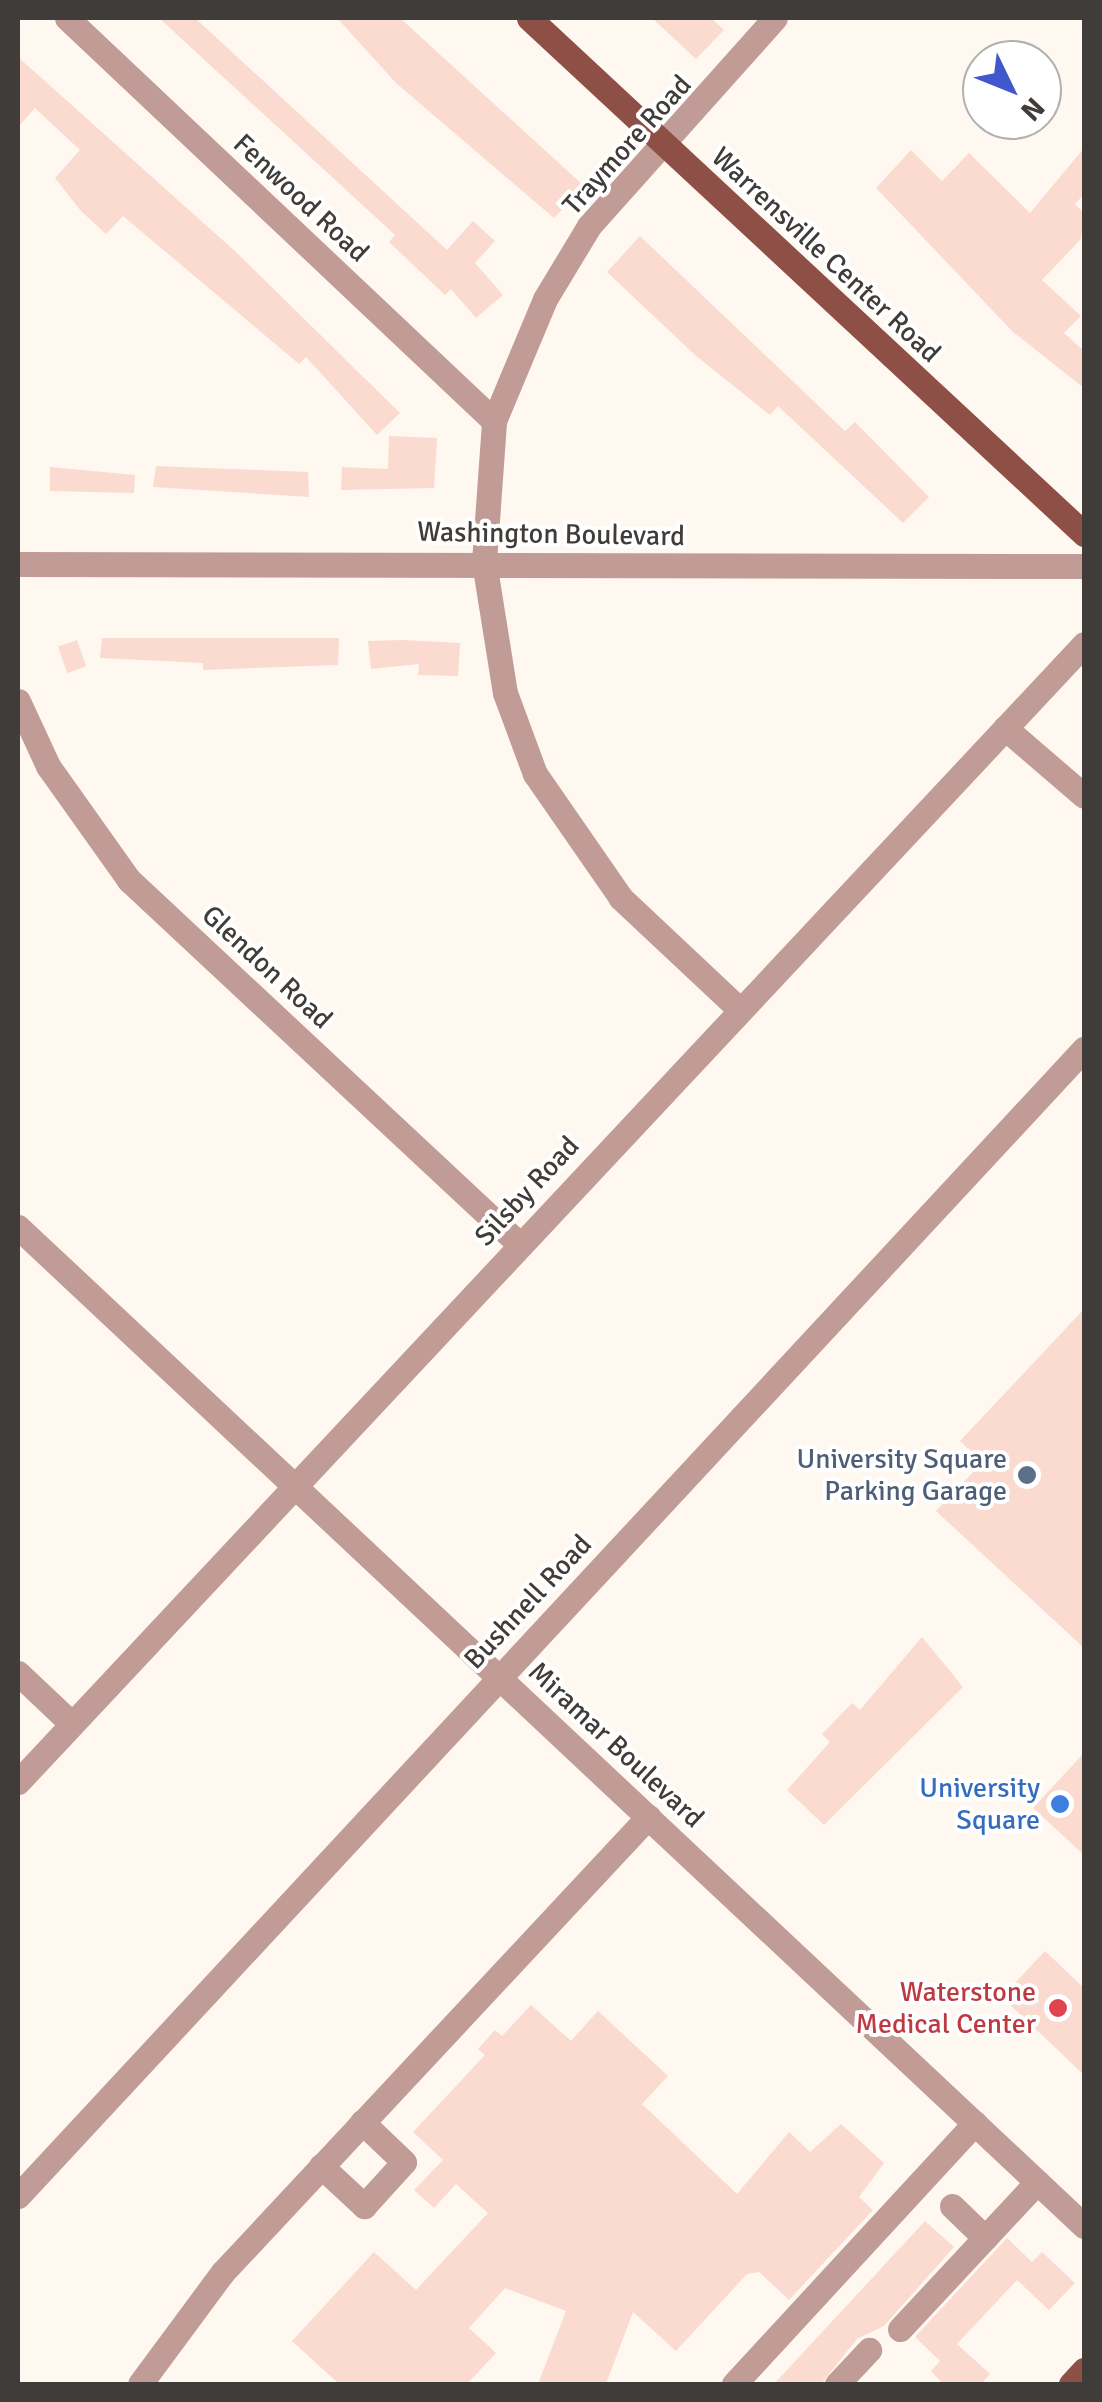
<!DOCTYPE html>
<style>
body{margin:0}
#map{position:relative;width:1102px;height:2402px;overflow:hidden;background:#fef8f1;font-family:Signika,sans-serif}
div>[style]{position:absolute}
.building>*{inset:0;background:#fbdacf;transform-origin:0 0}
.minor>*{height:25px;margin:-12.5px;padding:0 12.5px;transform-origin:12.5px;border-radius:12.5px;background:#c19c97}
.major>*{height:25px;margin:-12.5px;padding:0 12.5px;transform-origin:12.5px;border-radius:12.5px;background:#8d4f46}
.dots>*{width:28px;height:28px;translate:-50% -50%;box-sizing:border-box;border:5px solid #fff;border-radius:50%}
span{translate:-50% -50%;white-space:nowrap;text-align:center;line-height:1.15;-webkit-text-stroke:8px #fff;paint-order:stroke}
.street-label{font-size:28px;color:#3f3c39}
.service-label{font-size:28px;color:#4e5e75}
.right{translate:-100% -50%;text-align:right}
.shop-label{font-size:28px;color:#366cbe}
.health-label{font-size:28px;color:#be3a42}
.frame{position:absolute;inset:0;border:20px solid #3f3c39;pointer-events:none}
.north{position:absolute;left:962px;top:40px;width:100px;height:100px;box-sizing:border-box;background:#fff;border:2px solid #b2b1b0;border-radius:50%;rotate:133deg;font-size:28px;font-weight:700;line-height:40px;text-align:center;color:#3f3c39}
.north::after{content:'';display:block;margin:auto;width:35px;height:45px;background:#4158cc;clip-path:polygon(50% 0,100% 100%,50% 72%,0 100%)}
</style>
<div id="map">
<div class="building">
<i style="clip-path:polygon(159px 18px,195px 18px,447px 250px,473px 221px,495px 241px,475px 263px,503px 295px,476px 318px,451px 289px,445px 295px,389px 242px,395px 235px)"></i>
<i style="clip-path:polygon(337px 18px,400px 18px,584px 186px,554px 218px,396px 83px)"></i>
<i style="clip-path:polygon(652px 18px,711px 18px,724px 30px,696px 59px)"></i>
<i style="clip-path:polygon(18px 57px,237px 253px,400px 413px,377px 435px,306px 357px,299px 364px,123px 216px,106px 234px,81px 211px,55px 178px,80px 150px,35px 108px,18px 127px)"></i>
<i style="clip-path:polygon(1084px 148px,1084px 194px,1075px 204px,1084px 213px,1081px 239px,1042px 280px,1081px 316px,1064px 333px,1084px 351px,1084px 388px,1013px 332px,876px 188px,911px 150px,942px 181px,969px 153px,1030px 213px)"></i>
<i style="clip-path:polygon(640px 236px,845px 431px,855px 422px,929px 497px,903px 523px,778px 406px,770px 415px,695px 355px,607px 272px)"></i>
<i style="clip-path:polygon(389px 436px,437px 438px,434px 488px,341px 490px,342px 467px,388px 469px)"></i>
<i style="clip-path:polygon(156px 466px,308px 472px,309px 497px,153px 487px)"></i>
<i style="clip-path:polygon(50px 467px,135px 475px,134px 493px,50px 491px)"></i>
<i style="clip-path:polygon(102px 638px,339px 638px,338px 665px,203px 670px,203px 663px,100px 658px)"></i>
<i style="left:77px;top:640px;width:28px;height:20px;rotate:71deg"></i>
<i style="clip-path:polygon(403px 640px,460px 643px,458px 676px,418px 675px,419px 664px,371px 669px,368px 641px)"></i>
<i style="clip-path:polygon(1084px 1309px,1084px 1648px,936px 1511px,982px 1463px,960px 1441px)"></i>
<i style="clip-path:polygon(922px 1637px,963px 1687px,824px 1825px,787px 1790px,830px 1742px,822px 1734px,852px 1703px,860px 1710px)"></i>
<i style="clip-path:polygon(1084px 1753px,1084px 1855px,1033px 1808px)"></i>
<i style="clip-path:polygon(1045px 1951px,1084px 1988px,1084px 2075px,1002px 1997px)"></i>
<i style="clip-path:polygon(531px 2005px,571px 2041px,598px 2011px,668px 2076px,642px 2104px,737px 2194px,789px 2132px,810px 2152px,841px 2124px,884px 2163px,859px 2197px,873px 2210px,789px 2300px,759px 2272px,747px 2274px,676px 2351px,633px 2312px,606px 2384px,538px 2384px,566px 2311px,505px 2288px,469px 2328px,496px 2353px,467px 2384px,339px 2384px,292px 2341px,374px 2252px,416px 2290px,488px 2213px,456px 2184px,434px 2208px,414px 2190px,443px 2160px,413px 2132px,485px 2055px,478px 2049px,495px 2030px,502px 2036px)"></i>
<i style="clip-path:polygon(925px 2221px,954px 2247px,884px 2326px,857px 2339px,821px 2384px,774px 2384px)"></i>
<i style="clip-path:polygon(1007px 2238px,1032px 2262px,1042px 2252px,1075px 2283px,1049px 2310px,1017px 2280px,957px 2344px,990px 2374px,981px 2384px,943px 2384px,931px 2371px,940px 2361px,915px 2337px)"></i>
</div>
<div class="minor">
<i style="left:67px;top:18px;width:587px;rotate:43.34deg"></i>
<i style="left:18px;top:564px;width:1066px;rotate:0.11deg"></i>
<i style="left:18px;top:701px;width:72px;rotate:65.2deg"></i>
<i style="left:48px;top:766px;width:140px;rotate:54.6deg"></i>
<i style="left:129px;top:880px;width:532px;rotate:43.02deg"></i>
<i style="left:1005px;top:728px;width:104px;rotate:40.7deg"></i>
<i style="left:738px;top:1008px;width:161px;rotate:-136.8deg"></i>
<i style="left:621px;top:898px;width:151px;rotate:-124.7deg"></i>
<i style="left:535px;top:774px;width:86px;rotate:-110.3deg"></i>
<i style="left:505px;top:693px;width:133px;rotate:-99.1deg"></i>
<i style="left:484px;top:562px;width:141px;rotate:-85.9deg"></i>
<i style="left:494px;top:421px;width:132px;rotate:-67.3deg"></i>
<i style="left:545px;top:299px;width:85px;rotate:-58.9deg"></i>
<i style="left:589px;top:226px;width:279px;rotate:-48.2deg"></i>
<i style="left:18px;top:1227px;width:1461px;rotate:43.14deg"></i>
<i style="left:18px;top:1673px;width:74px;rotate:43.4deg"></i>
<i style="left:18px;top:1782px;width:1559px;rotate:-46.87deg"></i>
<i style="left:321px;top:2166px;width:59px;rotate:42.9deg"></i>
<i style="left:364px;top:2206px;width:59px;rotate:-47.7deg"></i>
<i style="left:404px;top:2162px;width:58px;rotate:-136.4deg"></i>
<i style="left:18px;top:2196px;width:1566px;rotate:-47.1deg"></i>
<i style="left:952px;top:2206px;width:46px;rotate:44.1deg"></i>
<i style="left:900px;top:2329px;width:201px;rotate:-47deg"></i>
<i style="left:140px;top:2384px;width:139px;rotate:-53.5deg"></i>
<i style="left:223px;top:2272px;width:623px;rotate:-46.95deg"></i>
<i style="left:734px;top:2384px;width:355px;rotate:-47.3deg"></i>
<i style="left:837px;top:2384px;width:47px;rotate:-46.7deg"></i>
</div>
<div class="major">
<i style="left:529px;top:18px;width:758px;rotate:42.91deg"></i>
<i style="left:1071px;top:2384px;width:19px;rotate:-47deg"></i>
</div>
<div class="dots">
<i style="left:1027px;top:1475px;background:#5c6f8a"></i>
<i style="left:1060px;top:1804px;background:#3f7fe0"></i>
<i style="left:1058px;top:2008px;background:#e0444e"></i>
</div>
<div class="street-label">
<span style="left:627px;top:145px;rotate:-48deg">Traymore Road</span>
<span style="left:301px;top:198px;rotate:43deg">Fenwood Road</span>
<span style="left:826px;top:255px;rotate:43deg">Warrensville Center Road</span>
<span style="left:551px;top:534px;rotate:1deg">Washington Boulevard</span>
<span style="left:267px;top:967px;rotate:43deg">Glendon Road</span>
<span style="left:527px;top:1191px;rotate:-47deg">Silsby Road</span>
<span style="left:528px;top:1602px;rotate:-47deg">Bushnell Road</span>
<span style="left:616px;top:1745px;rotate:43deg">Miramar Boulevard</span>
</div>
<div class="service-label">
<span class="right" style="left:1007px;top:1475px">University Square<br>Parking Garage</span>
</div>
<div class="shop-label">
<span class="right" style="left:1040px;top:1804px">University<br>Square</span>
</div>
<div class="health-label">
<span class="right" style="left:1036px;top:2008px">Waterstone<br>Medical Center</span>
</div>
<div class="frame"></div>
<div class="north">N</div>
</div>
